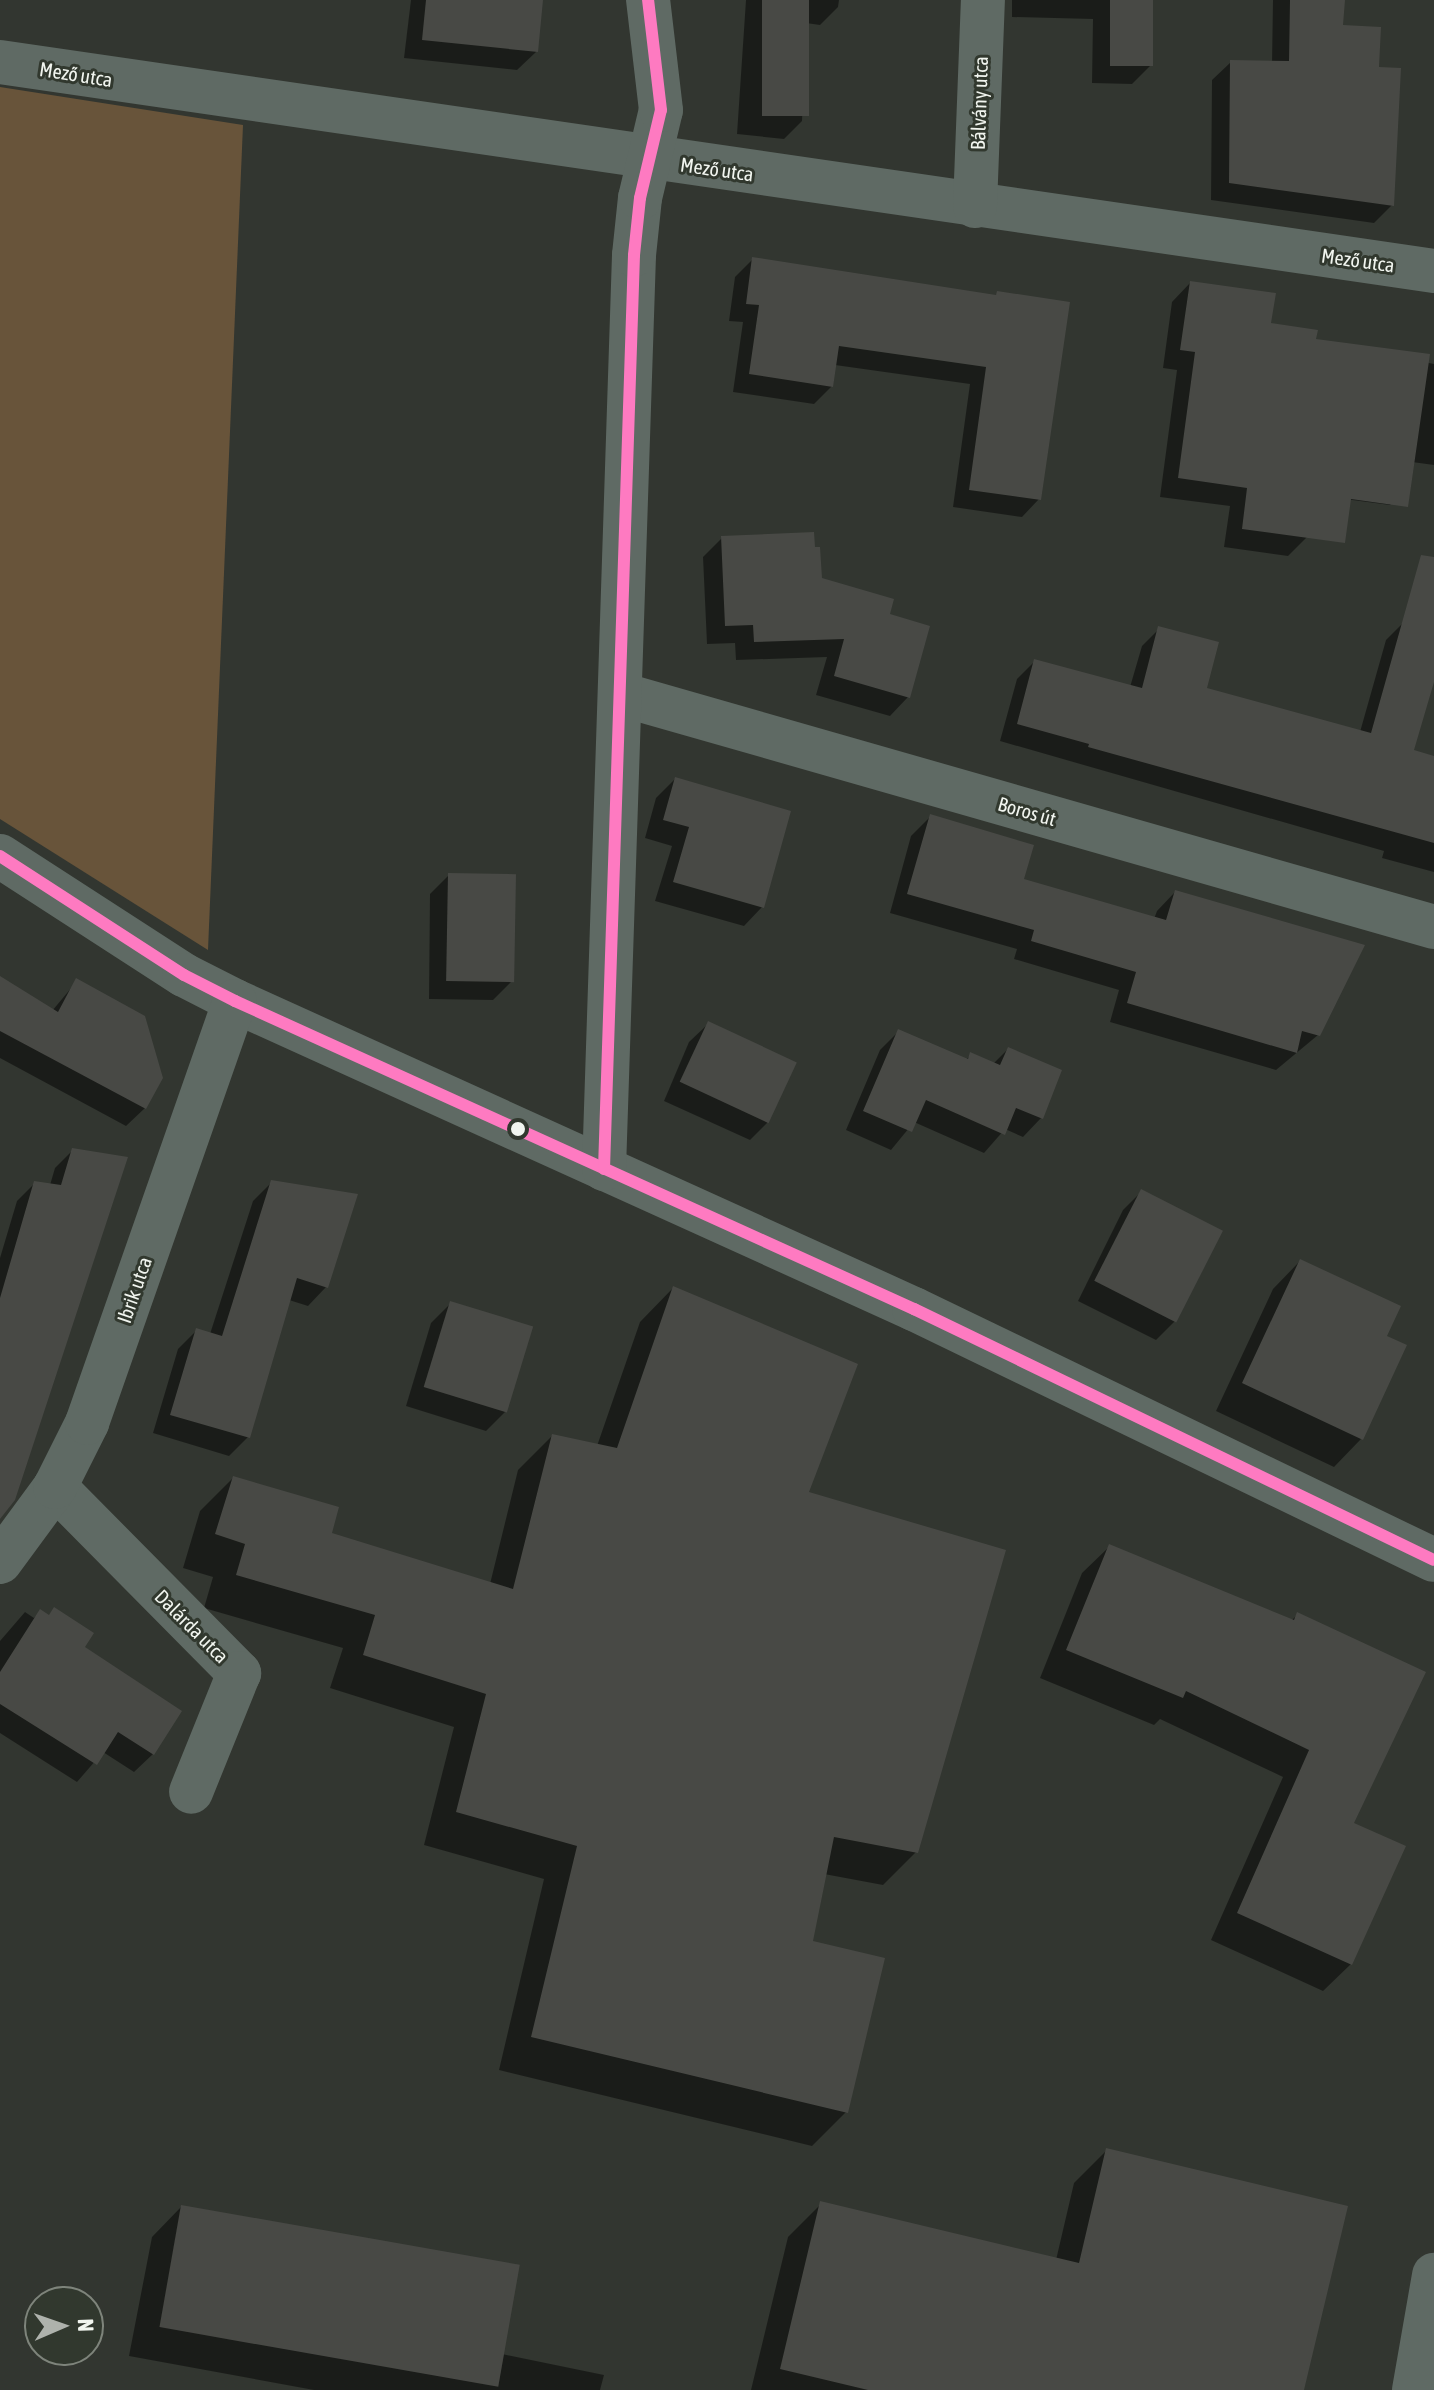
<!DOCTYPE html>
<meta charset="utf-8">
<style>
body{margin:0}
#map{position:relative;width:1434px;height:2390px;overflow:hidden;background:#323630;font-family:"Asap Condensed",sans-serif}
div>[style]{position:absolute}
.green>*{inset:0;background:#68543a}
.shadow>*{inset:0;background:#0007}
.building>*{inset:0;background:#484945;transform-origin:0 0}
.street>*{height:44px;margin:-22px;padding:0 22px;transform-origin:22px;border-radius:22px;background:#5f6a64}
.bus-1>*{height:12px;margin:-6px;padding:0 6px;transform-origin:6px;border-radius:6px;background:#fe7ac1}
.dots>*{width:22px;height:22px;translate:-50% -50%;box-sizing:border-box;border:4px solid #31382e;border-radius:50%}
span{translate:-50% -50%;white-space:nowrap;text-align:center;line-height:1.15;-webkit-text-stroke:6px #31382e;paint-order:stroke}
.street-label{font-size:20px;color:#f1f5ef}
.north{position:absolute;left:24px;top:2286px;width:80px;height:80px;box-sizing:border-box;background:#31382e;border:2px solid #7e847b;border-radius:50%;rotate:88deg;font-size:22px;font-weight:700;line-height:32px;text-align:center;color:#f1f5ef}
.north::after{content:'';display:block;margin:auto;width:28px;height:36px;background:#aeb2ac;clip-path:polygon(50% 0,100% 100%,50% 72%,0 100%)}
</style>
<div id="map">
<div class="green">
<i style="clip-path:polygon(0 87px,243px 125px,208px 950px,0 819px)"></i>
</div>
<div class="shadow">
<i style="clip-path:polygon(411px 0,541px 0,536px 52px,517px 70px,404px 58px)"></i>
<i style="clip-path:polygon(746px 0,839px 0,838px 7px,820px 25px,806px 23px,802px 121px,784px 139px,737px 134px)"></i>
<i style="clip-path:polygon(1012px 0,1151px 0,1150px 66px,1132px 84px,1092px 83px,1093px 19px,1012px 17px)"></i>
<i style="clip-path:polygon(1273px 0,1343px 0,1341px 27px,1377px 69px,1392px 205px,1374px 223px,1211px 200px,1212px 80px,1231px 62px,1272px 63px)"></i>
<i style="clip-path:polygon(753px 259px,994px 297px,998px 293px,1039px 499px,1022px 517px,953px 507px,970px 384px,835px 365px,832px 386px,814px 404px,733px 392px,743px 322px,729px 321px,735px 277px)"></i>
<i style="clip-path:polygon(1190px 283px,1269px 324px,1314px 340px,1434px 364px,1434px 465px,1412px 462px,1409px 486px,1390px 505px,1315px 495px,1307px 537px,1288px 556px,1224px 547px,1230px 506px,1160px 497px,1177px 370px,1163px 368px,1172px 302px)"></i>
<i style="clip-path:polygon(722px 538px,820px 579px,888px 616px,908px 697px,890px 716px,816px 695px,827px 657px,736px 660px,735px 643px,707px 644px,703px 557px)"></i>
<i style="clip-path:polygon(1403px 623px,1434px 631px,1434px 675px,1412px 752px,1434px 758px,1434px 872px,1382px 858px,1384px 851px,1000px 741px,1017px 679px,1035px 661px,1130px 687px,1142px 646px,1159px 629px,1204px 690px,1360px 732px,1386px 640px)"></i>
<i style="clip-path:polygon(675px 779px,762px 907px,744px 926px,655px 901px,672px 846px,645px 838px,656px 798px)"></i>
<i style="clip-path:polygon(930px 817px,1022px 881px,1154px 919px,1157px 911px,1175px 892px,1318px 1035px,1276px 1070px,1110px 1022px,1119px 990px,1014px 959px,1017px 949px,890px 913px,911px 836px)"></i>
<i style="clip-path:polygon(449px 875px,512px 981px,493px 1000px,429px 999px,430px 894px)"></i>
<i style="clip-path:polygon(0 979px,52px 1011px,77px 981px,145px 1108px,126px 1126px,0 1058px)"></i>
<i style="clip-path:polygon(708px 1024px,769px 1121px,750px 1140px,664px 1101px,689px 1042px)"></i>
<i style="clip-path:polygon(899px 1031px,966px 1060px,971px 1055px,993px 1064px,1008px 1049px,1041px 1118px,1023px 1137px,1005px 1129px,984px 1153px,914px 1122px,891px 1150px,846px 1130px,880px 1050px)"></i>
<i style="clip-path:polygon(73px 1150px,0 1498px,0 1258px,17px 1201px,35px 1183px,50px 1185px,55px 1168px)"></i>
<i style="clip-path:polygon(272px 1182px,326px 1287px,308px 1306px,289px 1300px,248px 1437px,229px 1456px,153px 1433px,178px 1349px,197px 1330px,210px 1334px,253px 1201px)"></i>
<i style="clip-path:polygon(1141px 1192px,1175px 1321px,1156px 1340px,1078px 1301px,1123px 1210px)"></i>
<i style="clip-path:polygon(1300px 1261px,1384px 1337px,1405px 1346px,1361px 1439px,1334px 1467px,1216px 1411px,1273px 1289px)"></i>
<i style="clip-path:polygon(673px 1288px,806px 1494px,916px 1852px,883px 1885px,824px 1874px,810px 1942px,846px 2112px,812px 2146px,499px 2070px,544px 1879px,424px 1845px,454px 1727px,330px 1688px,343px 1648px,204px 1608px,213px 1577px,183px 1568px,200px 1511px,233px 1478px,330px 1534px,490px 1584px,518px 1470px,552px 1436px,597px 1446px,640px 1322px)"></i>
<i style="clip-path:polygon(450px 1304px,505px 1412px,486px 1431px,406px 1406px,431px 1323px)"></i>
<i style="clip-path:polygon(1110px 1546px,1291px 1621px,1298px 1614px,1352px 1824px,1351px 1964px,1323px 1991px,1211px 1940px,1283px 1777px,1160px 1719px,1154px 1725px,1040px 1678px,1082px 1573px)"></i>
<i style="clip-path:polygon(25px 1612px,34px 1618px,40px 1612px,82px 1648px,153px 1754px,134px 1772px,103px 1752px,77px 1782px,0 1733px,0 1641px)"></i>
<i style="clip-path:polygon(1107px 2150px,1302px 2390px,751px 2390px,788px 2237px,821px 2204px,1056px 2260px,1074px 2183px)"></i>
<i style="clip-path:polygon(181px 2207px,502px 2354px,604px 2375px,600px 2390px,314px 2390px,129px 2356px,152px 2237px)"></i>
</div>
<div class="building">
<i style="clip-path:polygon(426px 0,543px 0,538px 52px,422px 40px)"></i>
<i style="left:762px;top:0;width:47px;height:116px"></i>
<i style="left:1110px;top:0;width:43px;height:66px"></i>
<i style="clip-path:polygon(1290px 0,1345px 0,1343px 25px,1381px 27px,1379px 67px,1401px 68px,1394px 206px,1229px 183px,1230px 60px,1289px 61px)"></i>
<i style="clip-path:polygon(752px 257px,996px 295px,997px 291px,1070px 302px,1041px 500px,969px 490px,986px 367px,839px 346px,833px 387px,749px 374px,759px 305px,746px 304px)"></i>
<i style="clip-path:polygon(1190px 281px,1276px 293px,1271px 323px,1318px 330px,1316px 339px,1430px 354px,1408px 507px,1351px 499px,1345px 543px,1242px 529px,1247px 488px,1178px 478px,1195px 352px,1180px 350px)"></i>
<i style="clip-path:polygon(814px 532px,815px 547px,820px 547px,822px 578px,894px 599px,890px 614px,930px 626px,910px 698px,834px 676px,844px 639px,754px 642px,753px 625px,725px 626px,721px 536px)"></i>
<i style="clip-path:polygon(1421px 555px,1434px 557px,1434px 682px,1414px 750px,1434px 756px,1434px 843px,1088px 747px,1089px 744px,1017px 724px,1034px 659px,1142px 688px,1158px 626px,1219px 642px,1207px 688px,1371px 733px)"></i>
<i style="clip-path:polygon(675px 777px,791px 811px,764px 908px,673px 882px,689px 827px,663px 820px)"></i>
<i style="clip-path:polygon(930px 814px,1034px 845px,1024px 879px,1166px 920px,1175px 890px,1365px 945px,1320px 1036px,1302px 1031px,1297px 1053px,1127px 1003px,1136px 972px,1031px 941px,1034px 930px,907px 894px)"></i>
<i style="left:448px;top:873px;width:68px;height:108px;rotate:1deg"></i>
<i style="clip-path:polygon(0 976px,58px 1012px,76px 978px,145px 1016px,163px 1078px,146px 1109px,0 1031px)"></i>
<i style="left:708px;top:1021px;width:98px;height:67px;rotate:25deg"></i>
<i style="clip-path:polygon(898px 1029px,968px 1059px,970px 1052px,1000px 1065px,1008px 1047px,1062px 1070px,1043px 1119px,1016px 1108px,1005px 1135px,926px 1100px,912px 1132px,863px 1111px)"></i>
<i style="clip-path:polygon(72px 1148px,128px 1157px,15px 1500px,0 1519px,0 1298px,34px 1181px,61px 1185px)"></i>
<i style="clip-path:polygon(271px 1180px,358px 1194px,328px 1288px,297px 1278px,250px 1438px,170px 1415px,196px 1328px,222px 1336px)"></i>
<i style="left:1141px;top:1189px;width:92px;height:103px;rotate:27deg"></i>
<i style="clip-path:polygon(1300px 1259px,1401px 1306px,1387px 1336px,1407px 1345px,1363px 1440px,1242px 1383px)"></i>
<i style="clip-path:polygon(673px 1286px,858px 1364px,809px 1492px,1006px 1550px,918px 1853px,834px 1837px,813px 1941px,885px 1958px,848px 2113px,531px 2037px,577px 1846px,456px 1812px,486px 1694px,363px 1655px,375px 1615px,236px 1575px,245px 1544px,215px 1534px,233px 1476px,339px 1507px,332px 1533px,513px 1589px,552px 1434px,617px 1448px)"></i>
<i style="left:450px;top:1301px;width:87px;height:90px;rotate:17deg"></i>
<i style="clip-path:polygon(1109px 1544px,1294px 1620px,1297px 1612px,1426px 1672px,1354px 1823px,1406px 1846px,1352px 1965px,1237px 1913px,1309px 1750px,1186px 1691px,1183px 1698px,1066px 1650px)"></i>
<i style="clip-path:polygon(54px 1607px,94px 1633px,85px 1647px,182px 1711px,154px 1755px,118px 1732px,97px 1765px,0 1704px,0 1672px,40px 1609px,49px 1615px)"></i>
<i style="clip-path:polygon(1106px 2148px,1348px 2206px,1304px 2390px,868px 2390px,780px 2369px,820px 2201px,1079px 2263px)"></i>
<i style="left:181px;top:2205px;width:344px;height:124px;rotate:10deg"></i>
</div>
<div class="street">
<i style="left:0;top:62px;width:1449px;rotate:8.29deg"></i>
<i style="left:975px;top:206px;width:206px;rotate:-87.8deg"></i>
<i style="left:620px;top:694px;width:847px;rotate:15.97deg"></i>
<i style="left:0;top:856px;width:219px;rotate:32.9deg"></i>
<i style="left:184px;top:975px;width:57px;rotate:27deg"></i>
<i style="left:235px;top:1001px;width:746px;rotate:24.4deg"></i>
<i style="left:914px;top:1309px;width:577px;rotate:25.77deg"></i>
<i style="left:604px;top:1169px;width:914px;rotate:-88.12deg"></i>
<i style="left:634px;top:255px;width:57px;rotate:-84deg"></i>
<i style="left:640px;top:198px;width:90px;rotate:-76.6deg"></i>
<i style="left:661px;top:110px;width:111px;rotate:-96.7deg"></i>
<i style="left:55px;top:1487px;width:262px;rotate:45.3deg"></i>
<i style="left:239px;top:1673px;width:128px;rotate:112deg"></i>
<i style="left:0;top:1562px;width:93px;rotate:-53.7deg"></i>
<i style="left:55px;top:1487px;width:72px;rotate:-63.4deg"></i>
<i style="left:87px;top:1423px;width:447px;rotate:-70.7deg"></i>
<i style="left:1414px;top:2390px;width:117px;rotate:-80.1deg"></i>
</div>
<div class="bus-1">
<i style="left:0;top:856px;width:219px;rotate:32.9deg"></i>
<i style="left:184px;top:975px;width:57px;rotate:27deg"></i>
<i style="left:235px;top:1001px;width:746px;rotate:24.4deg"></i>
<i style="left:914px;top:1309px;width:577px;rotate:25.77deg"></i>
<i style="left:604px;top:1169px;width:914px;rotate:-88.12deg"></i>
<i style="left:634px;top:255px;width:57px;rotate:-84deg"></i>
<i style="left:640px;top:198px;width:90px;rotate:-76.6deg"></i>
<i style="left:661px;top:110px;width:111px;rotate:-96.7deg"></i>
</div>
<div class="dots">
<i style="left:518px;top:1129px;background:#f1f5ef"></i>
</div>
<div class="street-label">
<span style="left:76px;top:74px;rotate:9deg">Mező utca</span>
<span style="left:979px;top:103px;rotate:-88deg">Bálvány utca</span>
<span style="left:717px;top:169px;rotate:8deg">Mező utca</span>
<span style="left:1358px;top:260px;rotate:8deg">Mező utca</span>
<span style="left:1027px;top:811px;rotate:16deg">Boros út</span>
<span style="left:134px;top:1290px;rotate:-71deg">Ibrik utca</span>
<span style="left:192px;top:1626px;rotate:45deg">Dalárda utca</span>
</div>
<div class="north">N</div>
</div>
